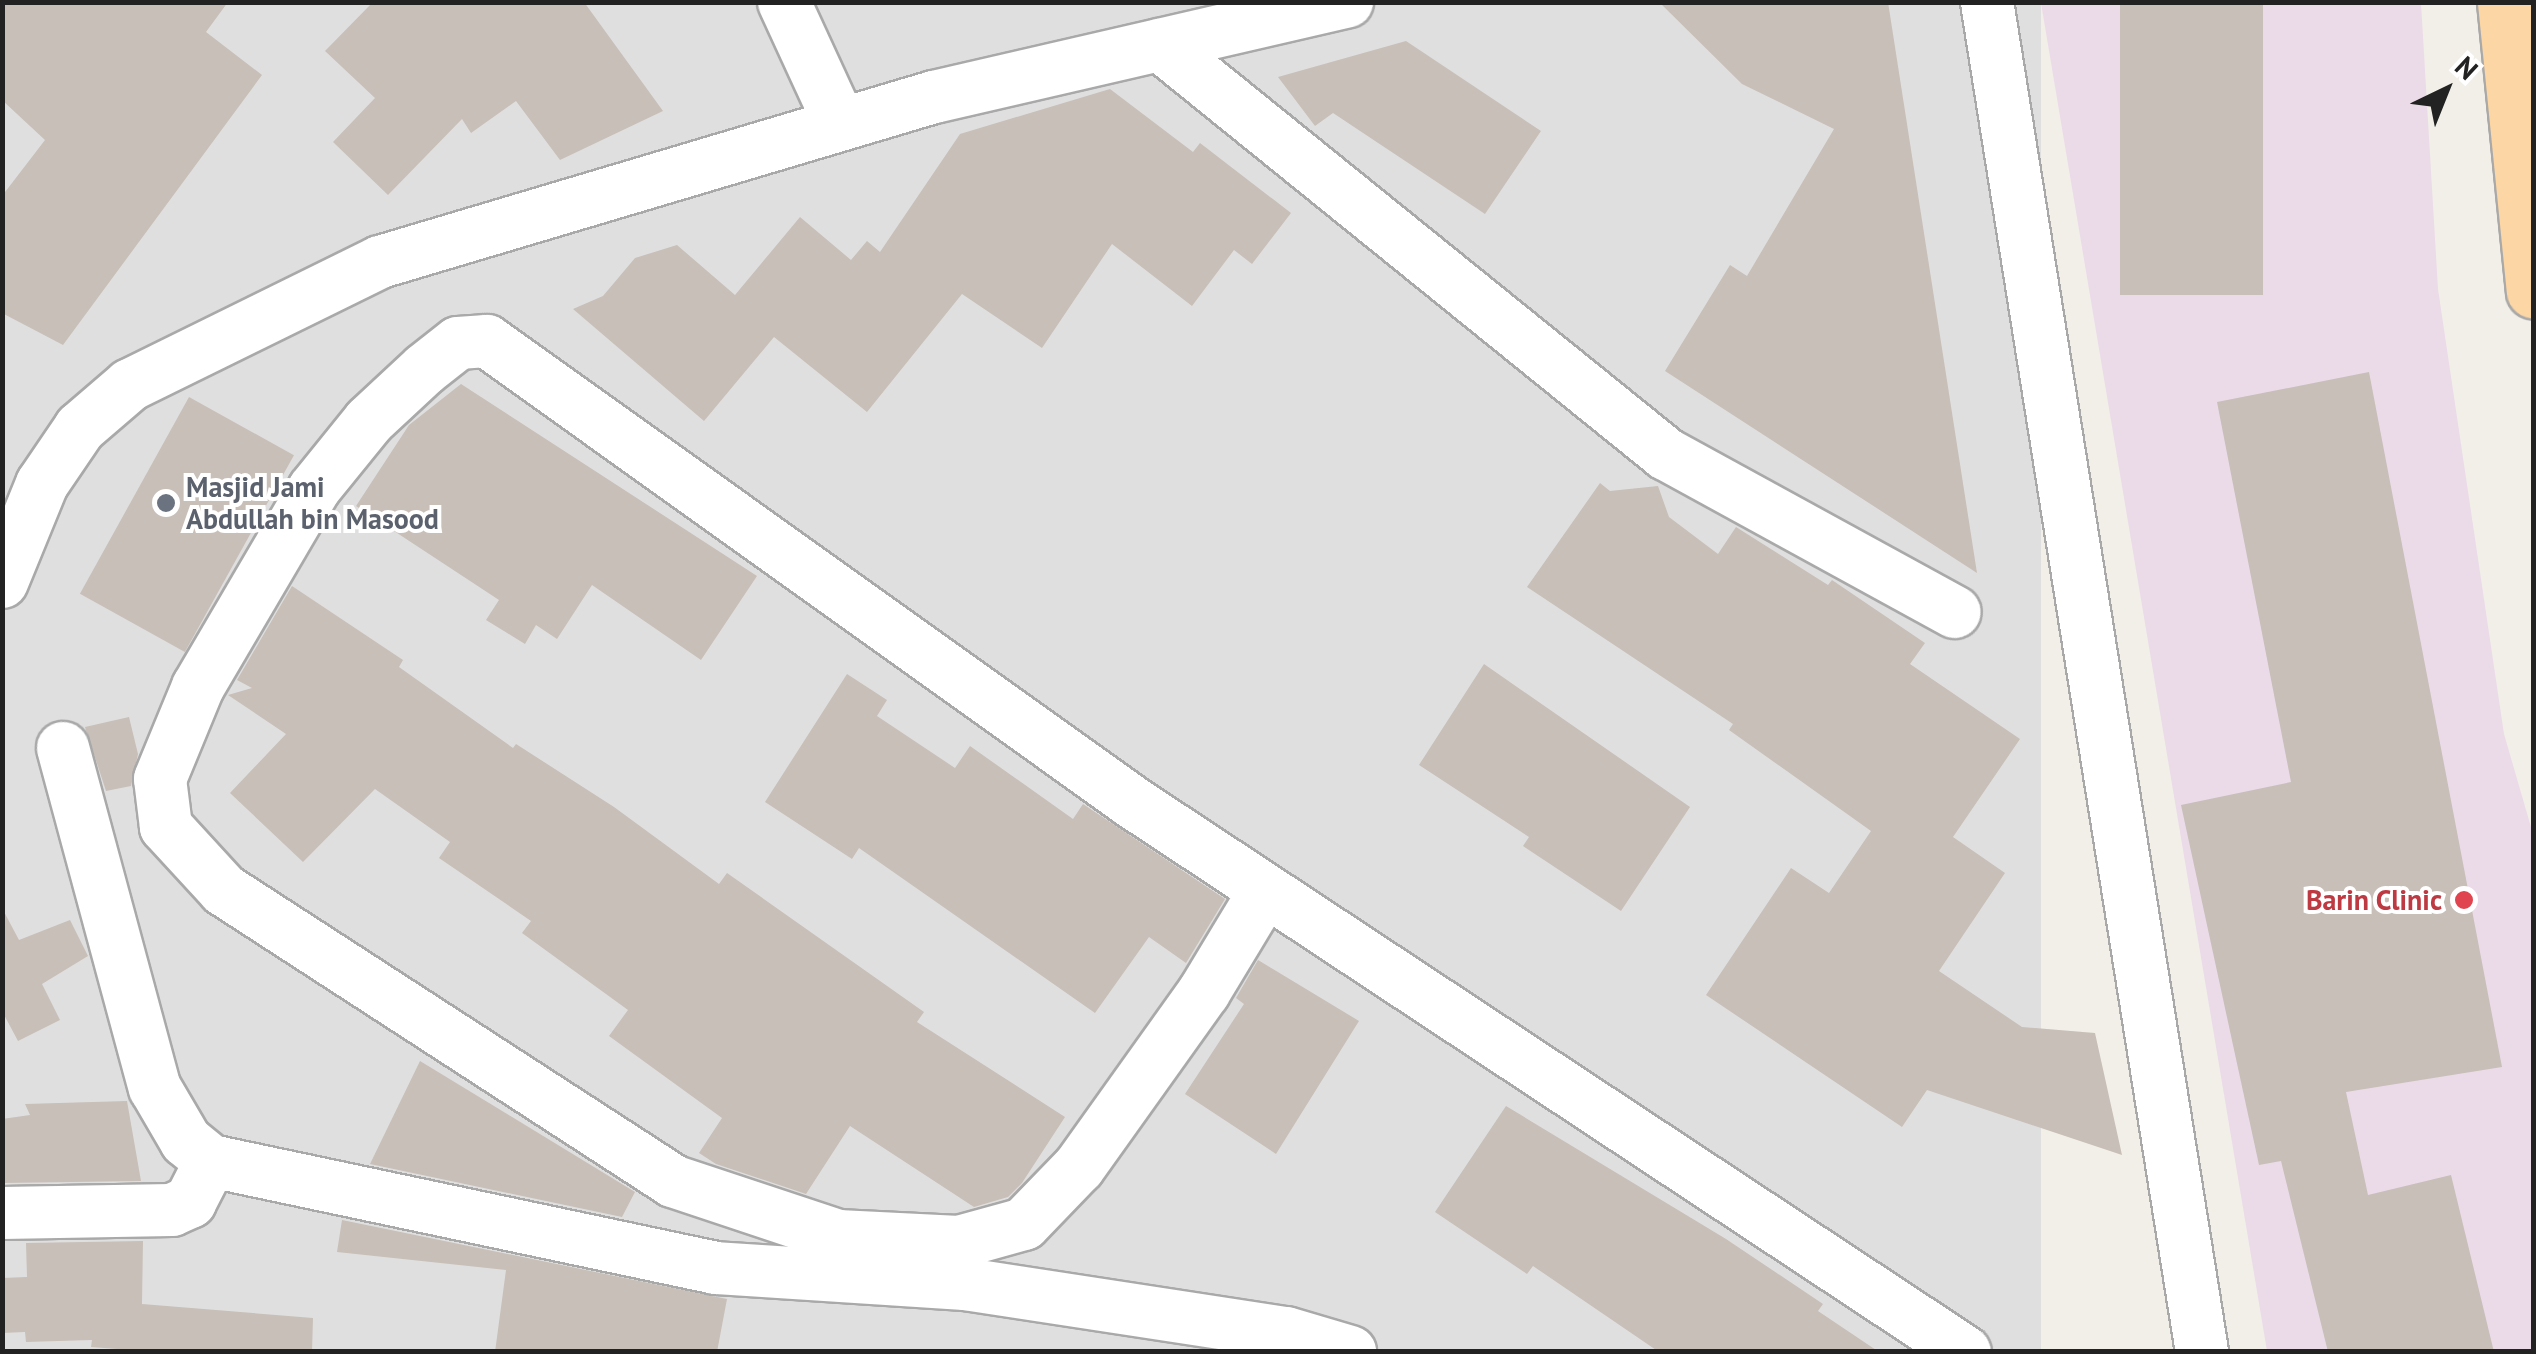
<!DOCTYPE html>
<style>
body{margin:0}
#map{position:relative;width:2536px;height:1354px;overflow:hidden;background:#f2efe9;font-family:"PT Sans",sans-serif}
div>[style]{position:absolute}
.residential>*{inset:0;background:#e0dfdf;transform-origin:0 0}
.industrial>*{inset:0;background:#ebdbe8}
.building>*{inset:0;background:#c7bfb8;transform-origin:0 0}
.roads{filter:drop-shadow(2px 0 #a9a9a9) drop-shadow(-2px 0 #a9a9a9) drop-shadow(0 2px #a9a9a9) drop-shadow(0 -2px #a9a9a9)}
.street>*{height:52px;margin:-26px;padding:0 26px;transform-origin:26px;border-radius:26px;background:#fff}
.primary>*{height:55px;margin:-27.5px;padding:0 27.5px;transform-origin:27.5px;border-radius:27.5px;background:#fcd6a4}
.dots>*{width:28px;height:28px;translate:-50% -50%;box-sizing:border-box;border:5px solid #fff;border-radius:50%}
span{translate:-50% -50%;white-space:nowrap;text-align:center;line-height:1.15;-webkit-text-stroke:8px #fff;paint-order:stroke}
.worship-label{font-size:28px;color:#5b616d;font-weight:700}
.left{translate:0 -50%;text-align:left}
.health-label{font-size:28px;color:#be3a42;font-weight:700}
.right{translate:-100% -50%;text-align:right}
.frame{position:absolute;inset:0;border:5px solid #222;pointer-events:none}
.north{position:absolute;left:2396px;top:40px;width:100px;height:100px;-webkit-text-stroke:8px #fff;paint-order:stroke;rotate:43deg;font-size:28px;font-weight:700;line-height:40px;text-align:center;color:#222}
.north::after{content:'';display:block;margin:auto;width:35px;height:45px;background:#222;clip-path:polygon(50% 0,100% 100%,50% 72%,0 100%)}
</style>
<div id="map">
<div class="residential">
<i style="left:3px;top:3px;width:2038px;height:1349px"></i>
</div>
<div class="industrial">
<i style="clip-path:polygon(2041px 3px,2421px 3px,2438px 289px,2504px 734px,2533px 834px,2533px 1351px,2267px 1351px)"></i>
</div>
<div class="building">
<i style="clip-path:polygon(2px 2px,228px 2px,206px 32px,262px 75px,63px 345px,2px 313px,2px 196px,45px 140px,2px 100px)"></i>
<i style="clip-path:polygon(373px 2px,584px 2px,663px 111px,560px 160px,516px 101px,471px 133px,462px 119px,388px 195px,333px 142px,375px 98px,325px 51px)"></i>
<i style="clip-path:polygon(1659px 2px,1888px 2px,1977px 573px,1665px 371px,1730px 265px,1747px 276px,1834px 129px,1742px 84px)"></i>
<i style="left:2120px;top:2px;width:143px;height:293px"></i>
<i style="clip-path:polygon(1406px 41px,1541px 131px,1485px 214px,1333px 113px,1315px 126px,1278px 77px)"></i>
<i style="clip-path:polygon(1110px 89px,1193px 152px,1200px 143px,1291px 213px,1252px 264px,1234px 250px,1192px 306px,1112px 244px,1042px 348px,962px 294px,867px 412px,774px 337px,704px 421px,573px 309px,603px 296px,635px 258px,677px 245px,735px 295px,800px 217px,851px 260px,867px 241px,880px 252px,960px 134px)"></i>
<i style="clip-path:polygon(2369px 372px,2502px 1067px,2346px 1092px,2368px 1195px,2451px 1175px,2494px 1352px,2328px 1352px,2281px 1161px,2259px 1165px,2181px 805px,2291px 782px,2217px 402px)"></i>
<i style="clip-path:polygon(461px 384px,757px 576px,701px 660px,592px 585px,557px 639px,536px 625px,525px 644px,486px 620px,499px 600px,356px 506px,409px 425px)"></i>
<i style="left:189px;top:397px;width:120px;height:225px;rotate:29deg"></i>
<i style="clip-path:polygon(1600px 483px,1610px 491px,1658px 486px,1669px 517px,1718px 554px,1736px 527px,1828px 585px,1832px 580px,1925px 643px,1910px 664px,2020px 739px,1953px 837px,2005px 873px,1939px 971px,2022px 1027px,2095px 1033px,2122px 1155px,1927px 1090px,1902px 1127px,1706px 995px,1791px 868px,1829px 893px,1871px 831px,1729px 730px,1733px 724px,1527px 587px)"></i>
<i style="clip-path:polygon(292px 586px,403px 660px,399px 667px,513px 748px,516px 744px,614px 807px,719px 884px,727px 873px,924px 1012px,917px 1022px,1065px 1117px,1022px 1183px,1008px 1197px,974px 1207px,850px 1126px,806px 1194px,716px 1164px,699px 1153px,722px 1118px,609px 1036px,628px 1010px,522px 933px,531px 921px,439px 858px,450px 842px,375px 789px,303px 862px,230px 793px,286px 734px,228px 695px,252px 688px,237px 680px)"></i>
<i style="clip-path:polygon(1484px 664px,1690px 807px,1621px 911px,1523px 846px,1529px 837px,1419px 765px)"></i>
<i style="clip-path:polygon(847px 674px,887px 700px,877px 716px,955px 768px,970px 746px,1073px 819px,1083px 804px,1225px 899px,1186px 963px,1149px 937px,1095px 1013px,859px 848px,852px 859px,765px 802px)"></i>
<i style="clip-path:polygon(129px 717px,138px 754px,131px 786px,106px 791px,85px 727px)"></i>
<i style="clip-path:polygon(2px 908px,19px 940px,70px 920px,88px 956px,42px 984px,60px 1020px,18px 1041px,2px 1011px)"></i>
<i style="clip-path:polygon(1258px 960px,1359px 1021px,1276px 1154px,1185px 1094px,1244px 1004px,1236px 998px)"></i>
<i style="clip-path:polygon(420px 1061px,635px 1192px,622px 1217px,370px 1164px)"></i>
<i style="clip-path:polygon(127px 1101px,141px 1181px,2px 1183px,2px 1119px,30px 1115px,25px 1104px)"></i>
<i style="clip-path:polygon(1506px 1106px,1726px 1239px,1823px 1304px,1818px 1311px,1879px 1352px,1659px 1352px,1533px 1266px,1527px 1274px,1435px 1212px)"></i>
<i style="clip-path:polygon(342px 1220px,727px 1299px,717px 1352px,495px 1352px,506px 1270px,337px 1252px)"></i>
<i style="clip-path:polygon(143px 1241px,142px 1304px,313px 1318px,312px 1352px,156px 1352px,91px 1347px,92px 1340px,26px 1342px,25px 1332px,2px 1333px,2px 1278px,27px 1277px,26px 1243px)"></i>
</div>
<div class="roads">
<div class="street">
<i style="left:784px;top:2px;width:134px;rotate:65.3deg"></i>
<i style="left:1987px;top:2px;width:1367px;rotate:80.95deg"></i>
<i style="left:1160px;top:45px;width:651px;rotate:38.95deg"></i>
<i style="left:1666px;top:454px;width:329px;rotate:28.7deg"></i>
<i style="left:2px;top:582px;width:106px;rotate:-67.8deg"></i>
<i style="left:42px;top:484px;width:68px;rotate:-55.8deg"></i>
<i style="left:80px;top:428px;width:66px;rotate:-40.7deg"></i>
<i style="left:130px;top:385px;width:279px;rotate:-26.2deg"></i>
<i style="left:380px;top:262px;width:578px;rotate:-16.59deg"></i>
<i style="left:934px;top:97px;width:424px;rotate:-13deg"></i>
<i style="left:63px;top:748px;width:352px;rotate:74.9deg"></i>
<i style="left:155px;top:1088px;width:61px;rotate:59.7deg"></i>
<i style="left:186px;top:1141px;width:32px;rotate:39deg"></i>
<i style="left:211px;top:1161px;width:516px;rotate:11.96deg"></i>
<i style="left:716px;top:1268px;width:250px;rotate:3.7deg"></i>
<i style="left:965px;top:1284px;width:325px;rotate:8.7deg"></i>
<i style="left:1286px;top:1333px;width:67px;rotate:16.5deg"></i>
<i style="left:1265px;top:891px;width:118px;rotate:121.1deg"></i>
<i style="left:1204px;top:992px;width:215px;rotate:125.5deg"></i>
<i style="left:1079px;top:1167px;width:79px;rotate:134deg"></i>
<i style="left:1024px;top:1224px;width:67px;rotate:164.5deg"></i>
<i style="left:959px;top:1242px;width:121px;rotate:-177.2deg"></i>
<i style="left:838px;top:1236px;width:174px;rotate:-161.6deg"></i>
<i style="left:673px;top:1181px;width:535px;rotate:-147.05deg"></i>
<i style="left:224px;top:890px;width:86px;rotate:-132.6deg"></i>
<i style="left:166px;top:827px;width:48px;rotate:-97.1deg"></i>
<i style="left:160px;top:779px;width:100px;rotate:-67.6deg"></i>
<i style="left:198px;top:687px;width:229px;rotate:-59.6deg"></i>
<i style="left:314px;top:489px;width:87px;rotate:-51deg"></i>
<i style="left:369px;top:421px;width:76px;rotate:-42.9deg"></i>
<i style="left:425px;top:369px;width:42px;rotate:-38.2deg"></i>
<i style="left:458px;top:343px;width:29px;rotate:-4deg"></i>
<i style="left:487px;top:341px;width:793px;rotate:35.55deg"></i>
<i style="left:1132px;top:802px;width:998px;rotate:33.44deg"></i>
<i style="left:2px;top:1213px;width:170px;rotate:-1deg"></i>
<i style="left:172px;top:1210px;width:20px;rotate:-24deg"></i>
<i style="left:190px;top:1202px;width:46px;rotate:-62.9deg"></i>
</div>
<div class="primary">
<i style="left:2505px;top:2px;width:290px;rotate:84.3deg"></i>
</div>
</div>
<div class="dots">
<i style="left:166px;top:503px;background:#6b7280"></i>
<i style="left:2464px;top:900px;background:#e0444e"></i>
</div>
<div class="worship-label">
<span class="left" style="left:186px;top:503px">Masjid Jami<br>Abdullah bin Masood</span>
</div>
<div class="health-label">
<span class="right" style="left:2442px;top:900px">Barin Clinic</span>
</div>
<div class="frame"></div>
<div class="north">N</div>
</div>
